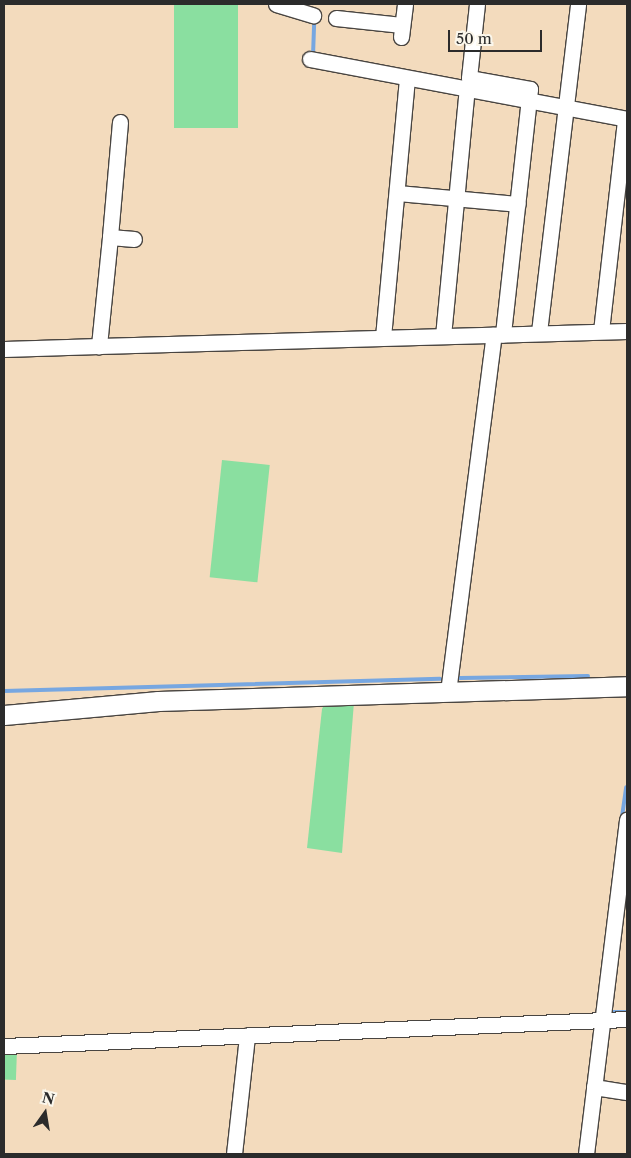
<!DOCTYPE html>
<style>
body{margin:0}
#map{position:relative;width:631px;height:1158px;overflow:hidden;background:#f3dbbd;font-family:"Libre Caslon Text",serif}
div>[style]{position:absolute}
.green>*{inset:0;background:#8adfa0;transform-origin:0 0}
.stream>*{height:4px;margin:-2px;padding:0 2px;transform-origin:2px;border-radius:2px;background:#77a7e1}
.roads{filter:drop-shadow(1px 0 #494541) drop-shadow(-1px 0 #494541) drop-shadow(0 1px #494541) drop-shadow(0 -1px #494541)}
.minor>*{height:15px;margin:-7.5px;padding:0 7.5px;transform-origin:7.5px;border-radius:7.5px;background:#fff}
.tertiary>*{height:19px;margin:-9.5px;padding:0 9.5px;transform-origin:9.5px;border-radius:9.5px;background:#fff}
span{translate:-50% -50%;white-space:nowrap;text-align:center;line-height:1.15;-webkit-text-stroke:4.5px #fbf7ec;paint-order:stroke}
.frame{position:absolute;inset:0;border:5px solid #2b2b2b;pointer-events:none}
.north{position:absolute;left:20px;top:1088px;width:50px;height:50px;-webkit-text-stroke:4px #fbf7ec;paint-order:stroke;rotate:13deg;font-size:14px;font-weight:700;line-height:20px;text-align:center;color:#2b2b2b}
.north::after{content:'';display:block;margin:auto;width:18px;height:22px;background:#2b2b2b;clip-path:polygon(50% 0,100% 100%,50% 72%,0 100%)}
.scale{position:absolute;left:448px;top:30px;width:94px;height:22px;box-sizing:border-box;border:2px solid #2b2b2b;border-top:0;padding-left:6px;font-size:15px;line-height:18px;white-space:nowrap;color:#2b2b2b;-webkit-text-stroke:4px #fbf7ec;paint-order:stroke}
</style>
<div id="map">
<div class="green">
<i style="left:174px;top:4px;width:64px;height:124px"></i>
<i style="left:222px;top:460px;width:48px;height:118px;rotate:6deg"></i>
<i style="clip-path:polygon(354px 702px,342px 853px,307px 848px,322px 709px,325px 703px)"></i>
<i style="left:17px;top:1049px;width:31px;height:13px;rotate:92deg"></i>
</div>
<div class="stream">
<i style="left:313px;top:56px;width:37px;rotate:-88deg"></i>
<i style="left:460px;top:678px;width:128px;rotate:-0.9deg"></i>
<i style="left:4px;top:691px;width:436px;rotate:-1.6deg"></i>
<i style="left:622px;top:817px;width:30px;rotate:-82deg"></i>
<i style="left:613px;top:1012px;width:14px"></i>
</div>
<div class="roads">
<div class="minor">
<i style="left:276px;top:4px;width:39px;rotate:17deg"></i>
<i style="left:477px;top:4px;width:74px;rotate:96.2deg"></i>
<i style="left:469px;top:78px;width:62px;rotate:10.2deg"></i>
<i style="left:530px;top:89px;width:247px;rotate:96.3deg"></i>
<i style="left:336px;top:18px;width:66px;rotate:6.1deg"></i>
<i style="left:401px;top:37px;width:33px;rotate:-83deg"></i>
<i style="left:310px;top:59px;width:323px;rotate:10.7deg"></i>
<i style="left:120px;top:122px;width:115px;rotate:95deg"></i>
<i style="left:110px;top:237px;width:24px;rotate:5deg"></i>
<i style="left:397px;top:193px;width:121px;rotate:5.2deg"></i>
<i style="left:110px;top:237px;width:110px;rotate:95.8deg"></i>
<i style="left:99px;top:346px;width:528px;rotate:-1.63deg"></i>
<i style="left:601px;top:331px;width:213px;rotate:-83.5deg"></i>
<i style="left:539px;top:332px;width:330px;rotate:-83.2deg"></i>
<i style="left:443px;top:336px;width:249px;rotate:-84.5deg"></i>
<i style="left:383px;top:337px;width:260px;rotate:-84.7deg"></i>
<i style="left:4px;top:349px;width:95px;rotate:-1.8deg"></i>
<i style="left:448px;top:692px;width:360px;rotate:-82.7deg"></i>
<i style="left:4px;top:1046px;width:624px;rotate:-2.48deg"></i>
<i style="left:594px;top:1087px;width:33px;rotate:9deg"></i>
<i style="left:234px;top:1154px;width:119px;rotate:-83.7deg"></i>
<i style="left:586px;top:1154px;width:337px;rotate:-83deg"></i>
</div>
<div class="tertiary">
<i style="left:4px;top:715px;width:155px;rotate:-5.2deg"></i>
<i style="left:158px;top:701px;width:469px;rotate:-1.8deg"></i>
</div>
</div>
<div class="frame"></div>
<div class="north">N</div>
<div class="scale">50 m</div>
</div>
